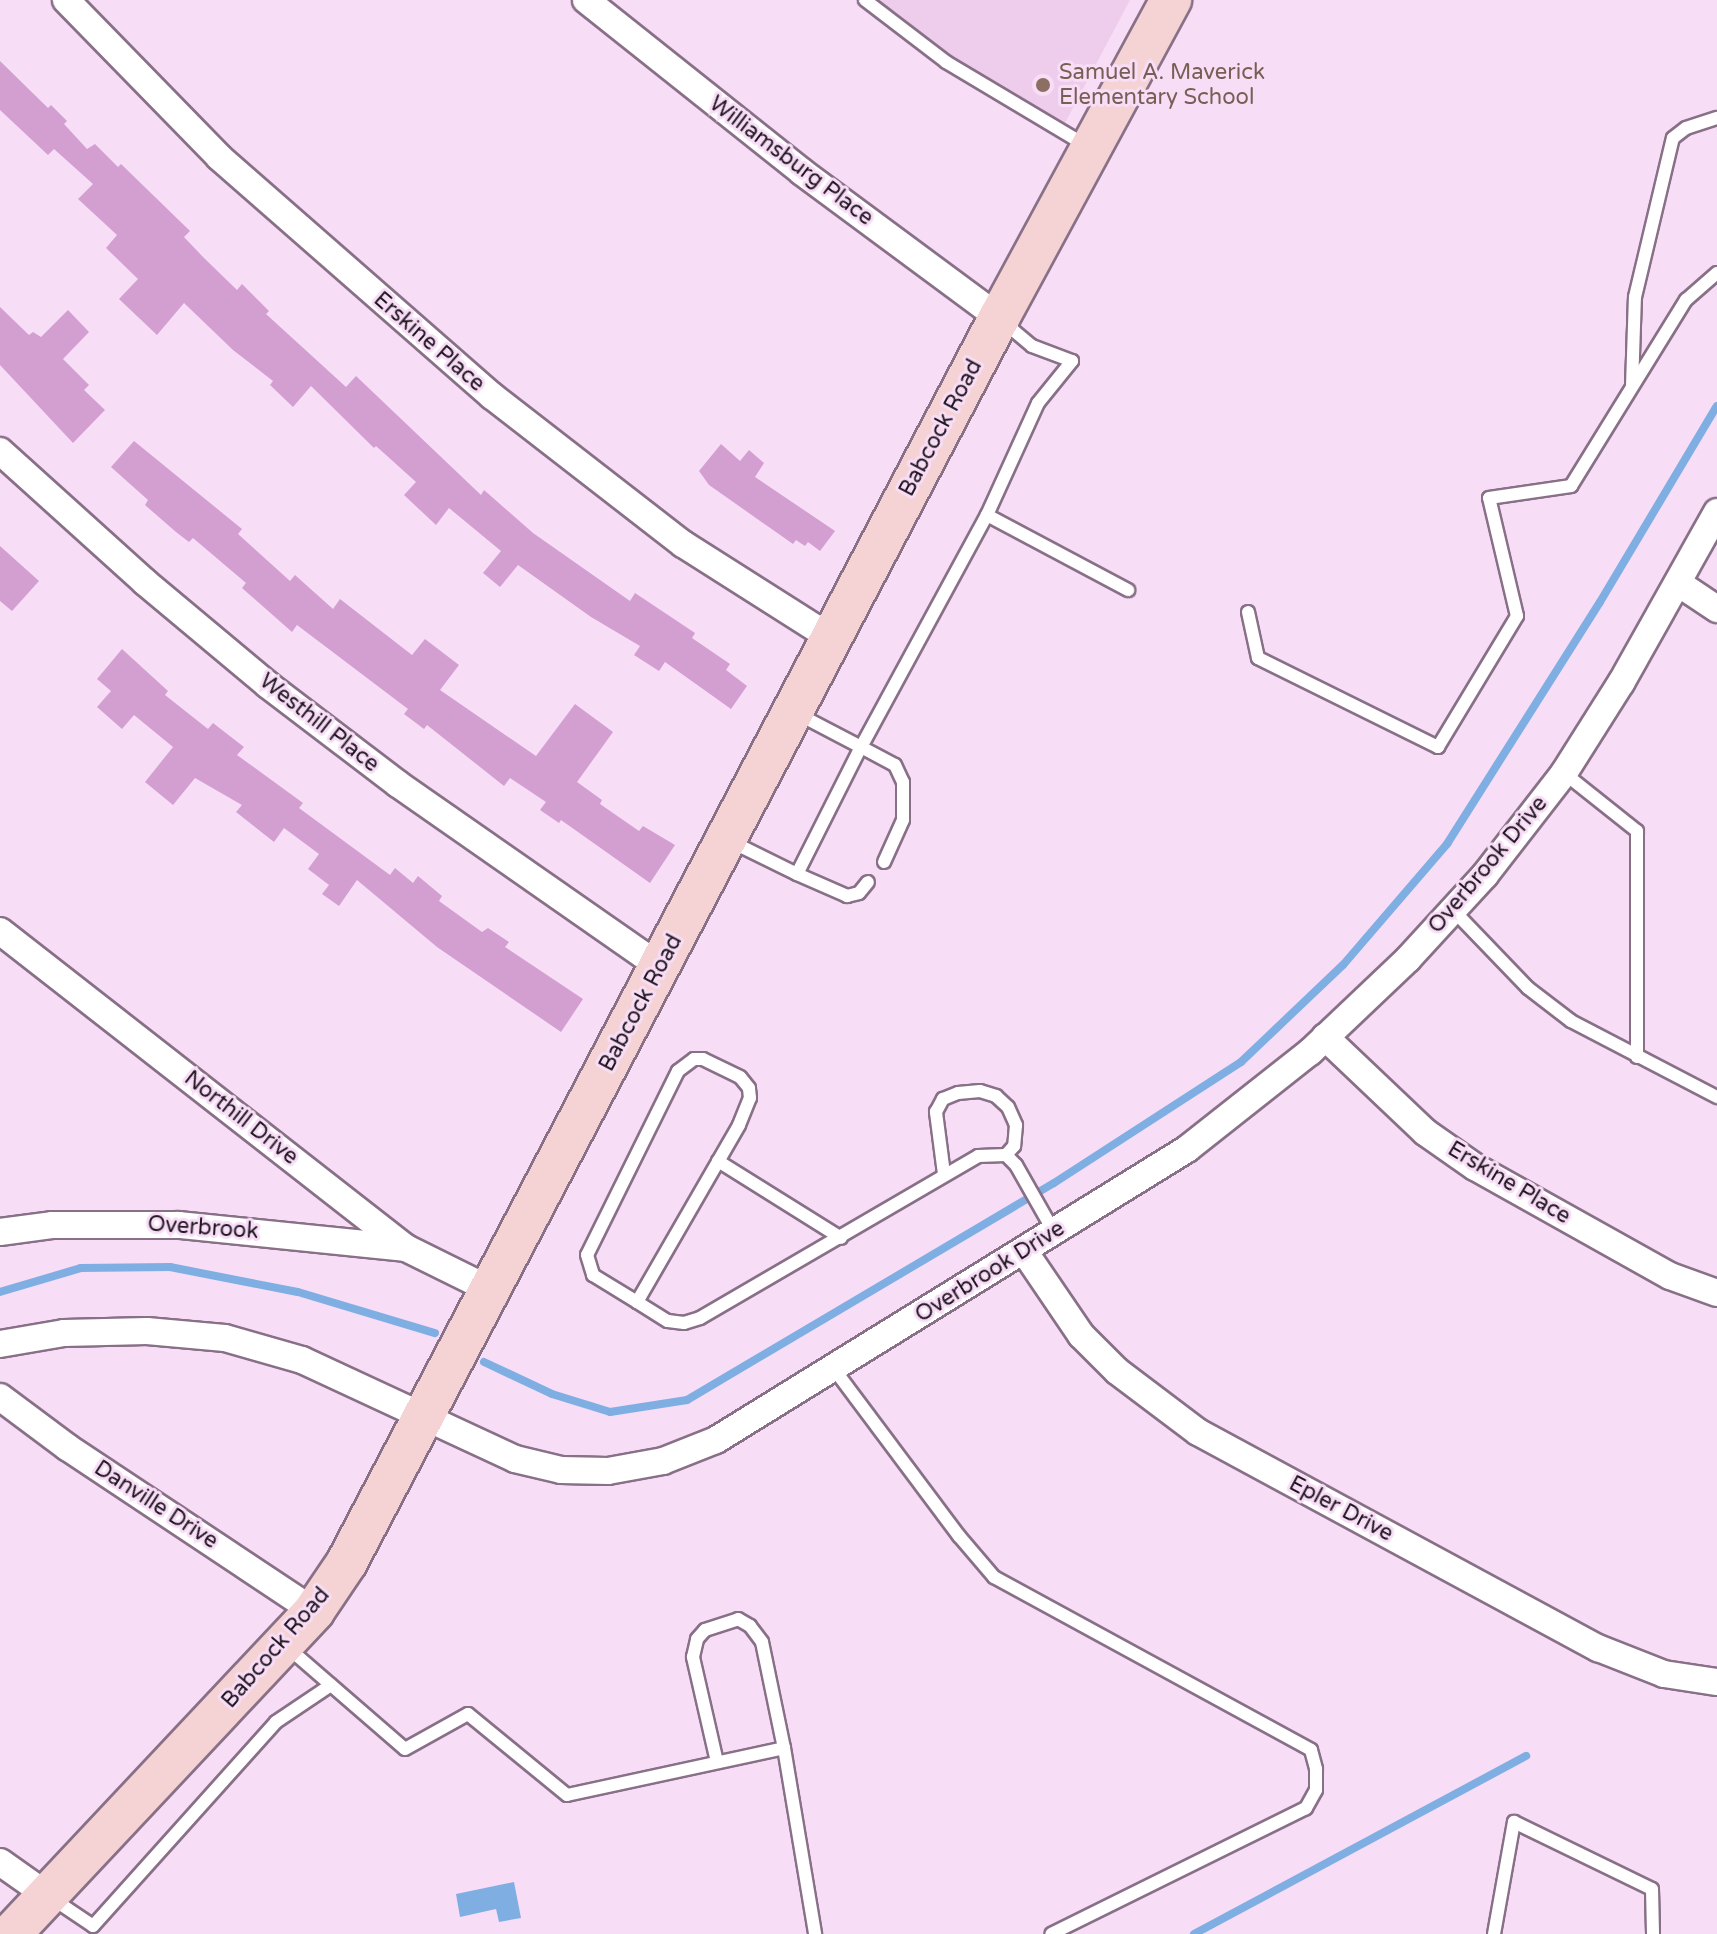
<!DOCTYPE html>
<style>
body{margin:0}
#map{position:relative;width:1717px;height:1934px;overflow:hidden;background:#f8ddf7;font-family:"Varela Round",sans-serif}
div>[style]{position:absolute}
.built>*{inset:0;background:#eecdec}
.water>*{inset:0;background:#7fafe2}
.stream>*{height:8px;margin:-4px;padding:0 4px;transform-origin:4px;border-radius:4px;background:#7fafe2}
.building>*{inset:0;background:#d39fd1}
.roads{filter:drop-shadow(2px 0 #887087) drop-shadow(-2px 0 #887087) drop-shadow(0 2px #887087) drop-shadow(0 -2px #887087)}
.lane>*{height:12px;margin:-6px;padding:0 6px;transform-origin:6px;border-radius:6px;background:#fff}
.street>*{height:26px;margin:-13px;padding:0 13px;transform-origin:13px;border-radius:13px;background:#fff}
.primary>*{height:40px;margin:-20px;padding:0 20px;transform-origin:20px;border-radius:20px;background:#f5d3d4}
.dots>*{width:22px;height:22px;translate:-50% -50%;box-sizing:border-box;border:4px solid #f8ddf7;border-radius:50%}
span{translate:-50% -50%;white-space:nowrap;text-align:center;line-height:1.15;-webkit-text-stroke:6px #f8ddf7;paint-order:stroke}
.education-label{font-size:22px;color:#785e54}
.left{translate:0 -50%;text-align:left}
.street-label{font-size:22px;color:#1e151e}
</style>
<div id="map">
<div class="built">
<i style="clip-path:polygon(877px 0,1130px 0,1065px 123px,936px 47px)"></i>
</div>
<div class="water">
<i style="clip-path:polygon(514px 1882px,521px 1918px,499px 1922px,496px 1909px,460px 1917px,456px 1894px)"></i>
</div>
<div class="stream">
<i style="left:0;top:1292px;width:84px;rotate:-16.5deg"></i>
<i style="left:81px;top:1268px;width:89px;rotate:-0.6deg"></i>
<i style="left:170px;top:1267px;width:130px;rotate:11.1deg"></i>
<i style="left:298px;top:1292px;width:143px;rotate:16.7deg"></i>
<i style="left:484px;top:1362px;width:75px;rotate:25.2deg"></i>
<i style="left:552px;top:1394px;width:61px;rotate:17.2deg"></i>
<i style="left:610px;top:1412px;width:78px;rotate:-8.9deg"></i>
<i style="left:687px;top:1400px;width:426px;rotate:-30.6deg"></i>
<i style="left:1054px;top:1183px;width:223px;rotate:-32.9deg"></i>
<i style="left:1241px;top:1062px;width:141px;rotate:-43.6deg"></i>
<i style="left:1343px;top:965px;width:160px;rotate:-49.3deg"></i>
<i style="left:1447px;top:844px;width:286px;rotate:-57.7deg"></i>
<i style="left:1600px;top:602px;width:228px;rotate:-59.2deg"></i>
<i style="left:1194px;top:1934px;width:377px;rotate:-28.2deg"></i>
</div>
<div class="building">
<i style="clip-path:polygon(0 61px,48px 108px,51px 105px,67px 121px,64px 124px,87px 149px,95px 144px,118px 167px,121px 164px,190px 231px,184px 237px,203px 257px,237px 290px,242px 284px,269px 311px,266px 314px,346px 387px,356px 376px,481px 495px,484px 490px,533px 533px,630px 601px,635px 593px,695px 633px,692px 638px,730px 664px,726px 670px,747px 686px,731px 709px,665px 662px,659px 671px,634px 655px,640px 646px,591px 617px,518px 565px,500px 587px,483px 573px,501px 551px,449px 508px,436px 525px,404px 495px,416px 482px,376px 446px,374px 448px,311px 386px,293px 407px,270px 385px,273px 381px,233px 350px,184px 303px,157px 335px,119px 299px,138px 279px,106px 248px,117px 235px,78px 199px,93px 184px,54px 149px,48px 155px,0 110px)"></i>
<i style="clip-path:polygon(0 307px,29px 335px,33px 332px,41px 337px,68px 310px,89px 332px,63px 359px,89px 385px,84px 390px,105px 410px,73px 443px,0 365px)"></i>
<i style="clip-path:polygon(134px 441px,242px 529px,238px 534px,290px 581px,295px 575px,333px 609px,340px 599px,412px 655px,425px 639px,459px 665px,440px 690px,536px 756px,575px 704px,613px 732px,577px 782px,602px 800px,600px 804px,639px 831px,643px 826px,675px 845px,650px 883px,561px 820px,559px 823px,540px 810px,546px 802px,510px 778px,504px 786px,427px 725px,424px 729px,404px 714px,408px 709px,297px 625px,292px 632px,242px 588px,246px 583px,193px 538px,189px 542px,176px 532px,145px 505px,148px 500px,111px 467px)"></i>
<i style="clip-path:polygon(721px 444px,740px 461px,749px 450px,764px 463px,755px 477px,835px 531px,820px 551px,808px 542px,805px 546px,796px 540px,793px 544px,709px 485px,699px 471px)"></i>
<i style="clip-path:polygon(0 546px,39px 581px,12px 611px,0 601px)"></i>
<i style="clip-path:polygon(122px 649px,168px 691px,165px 695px,208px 729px,213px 723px,244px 747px,237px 755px,303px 803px,299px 808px,390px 875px,395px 868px,413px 883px,418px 876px,442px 896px,439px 901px,482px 932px,488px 928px,509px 942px,505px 947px,583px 999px,561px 1032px,437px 947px,357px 880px,339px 906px,322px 894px,329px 885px,308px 869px,319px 854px,284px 828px,274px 842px,236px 812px,242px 805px,195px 778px,173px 805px,145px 782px,173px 747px,134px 715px,122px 729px,97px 707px,111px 691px,97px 679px)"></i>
</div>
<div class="roads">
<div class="lane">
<i style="left:865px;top:0;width:102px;rotate:37.4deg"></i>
<i style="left:946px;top:62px;width:162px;rotate:30.8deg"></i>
<i style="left:1632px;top:386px;width:89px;rotate:-88.1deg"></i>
<i style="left:1635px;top:297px;width:163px;rotate:-76.6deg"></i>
<i style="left:1673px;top:138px;width:16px;rotate:-38deg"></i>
<i style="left:1686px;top:128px;width:33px;rotate:-18deg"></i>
<i style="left:987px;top:515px;width:160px;rotate:28deg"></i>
<i style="left:1248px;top:612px;width:47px;rotate:77.7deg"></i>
<i style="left:1258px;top:658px;width:201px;rotate:26.3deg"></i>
<i style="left:1438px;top:747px;width:153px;rotate:-58.9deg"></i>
<i style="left:1517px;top:616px;width:121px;rotate:-103.3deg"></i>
<i style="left:1489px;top:498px;width:83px;rotate:-8.3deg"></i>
<i style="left:1571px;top:486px;width:219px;rotate:-58.3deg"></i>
<i style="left:1686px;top:300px;width:41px;rotate:-41.1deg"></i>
<i style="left:796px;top:713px;width:73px;rotate:27.6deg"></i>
<i style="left:861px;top:747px;width:264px;rotate:-61.5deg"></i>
<i style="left:987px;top:515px;width:123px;rotate:-65.5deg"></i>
<i style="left:1038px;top:403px;width:54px;rotate:-51deg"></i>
<i style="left:1072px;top:361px;width:43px;rotate:-159.4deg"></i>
<i style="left:1032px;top:346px;width:35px;rotate:-140deg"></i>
<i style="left:1564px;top:773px;width:93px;rotate:38.5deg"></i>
<i style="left:1637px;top:831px;width:226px;rotate:90deg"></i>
<i style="left:730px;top:841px;width:75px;rotate:26.2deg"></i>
<i style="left:797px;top:874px;width:142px;rotate:-63.3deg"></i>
<i style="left:861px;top:747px;width:38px;rotate:28deg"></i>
<i style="left:895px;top:765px;width:19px;rotate:65deg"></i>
<i style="left:903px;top:782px;width:38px;rotate:90deg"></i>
<i style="left:903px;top:820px;width:46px;rotate:114.3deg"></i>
<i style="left:797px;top:874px;width:55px;rotate:23.7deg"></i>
<i style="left:847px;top:896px;width:12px;rotate:-14deg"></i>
<i style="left:859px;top:893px;width:14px;rotate:-51deg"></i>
<i style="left:1453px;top:910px;width:108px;rotate:46.1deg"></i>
<i style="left:1528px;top:988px;width:54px;rotate:37.5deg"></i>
<i style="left:1571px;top:1021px;width:165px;rotate:27.5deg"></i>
<i style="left:718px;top:1161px;width:145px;rotate:32deg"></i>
<i style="left:944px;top:1174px;width:63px;rotate:-97.4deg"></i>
<i style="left:936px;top:1112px;width:15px;rotate:-62deg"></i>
<i style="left:943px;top:1099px;width:16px;rotate:-22deg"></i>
<i style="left:958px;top:1093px;width:22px;rotate:-5deg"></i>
<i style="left:980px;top:1091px;width:17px;rotate:17deg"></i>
<i style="left:996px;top:1096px;width:16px;rotate:43deg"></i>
<i style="left:1008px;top:1107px;width:20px;rotate:66deg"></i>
<i style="left:1016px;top:1125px;width:21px;rotate:95deg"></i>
<i style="left:1014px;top:1146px;width:12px;rotate:132deg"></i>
<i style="left:637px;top:1302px;width:204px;rotate:-60deg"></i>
<i style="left:739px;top:1125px;width:29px;rotate:-68deg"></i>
<i style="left:750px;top:1098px;width:10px;rotate:-96deg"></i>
<i style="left:749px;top:1088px;width:14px;rotate:-129deg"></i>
<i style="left:740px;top:1077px;width:41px;rotate:-154.1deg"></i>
<i style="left:703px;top:1059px;width:9px;rotate:180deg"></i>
<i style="left:694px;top:1059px;width:20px;rotate:143deg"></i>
<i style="left:678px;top:1071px;width:205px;rotate:116.3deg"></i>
<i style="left:587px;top:1255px;width:21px;rotate:73deg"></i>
<i style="left:593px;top:1275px;width:52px;rotate:31.5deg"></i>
<i style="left:637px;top:1302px;width:36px;rotate:32deg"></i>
<i style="left:668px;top:1321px;width:16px;rotate:7deg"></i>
<i style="left:684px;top:1323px;width:17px;rotate:-17deg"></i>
<i style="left:700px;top:1318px;width:322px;rotate:-30.2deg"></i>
<i style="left:978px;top:1156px;width:28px;rotate:-2deg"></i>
<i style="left:1006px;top:1155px;width:14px;rotate:45deg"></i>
<i style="left:1016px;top:1165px;width:77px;rotate:60.4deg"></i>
<i style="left:834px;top:1369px;width:209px;rotate:53.2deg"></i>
<i style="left:959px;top:1536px;width:54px;rotate:49.5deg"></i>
<i style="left:994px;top:1577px;width:361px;rotate:28.6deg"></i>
<i style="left:1311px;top:1750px;width:20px;rotate:75deg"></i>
<i style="left:1316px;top:1769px;width:21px;rotate:90deg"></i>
<i style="left:1316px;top:1790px;width:21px;rotate:119deg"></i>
<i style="left:1306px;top:1808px;width:284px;rotate:153.7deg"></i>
<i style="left:286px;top:1646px;width:157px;rotate:40.9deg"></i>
<i style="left:405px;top:1749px;width:72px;rotate:-29.1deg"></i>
<i style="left:468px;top:1714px;width:128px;rotate:39.3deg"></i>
<i style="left:567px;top:1795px;width:222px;rotate:-12.2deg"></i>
<i style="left:784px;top:1748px;width:189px;rotate:80.5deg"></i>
<i style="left:717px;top:1762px;width:108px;rotate:-102.9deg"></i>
<i style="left:693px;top:1657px;width:18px;rotate:-77deg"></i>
<i style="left:697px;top:1639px;width:12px;rotate:-48deg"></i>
<i style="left:705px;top:1630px;width:35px;rotate:-18deg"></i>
<i style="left:738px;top:1619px;width:14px;rotate:30deg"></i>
<i style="left:750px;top:1626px;width:20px;rotate:53deg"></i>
<i style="left:762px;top:1642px;width:108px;rotate:78.3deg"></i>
<i style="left:53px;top:1899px;width:48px;rotate:34deg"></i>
<i style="left:93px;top:1926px;width:274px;rotate:-48.1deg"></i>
<i style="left:276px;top:1722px;width:66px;rotate:-33.9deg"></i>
<i style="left:1494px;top:1934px;width:114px;rotate:-79.9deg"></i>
<i style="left:1514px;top:1822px;width:153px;rotate:25.9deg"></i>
<i style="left:1652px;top:1889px;width:45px;rotate:88.7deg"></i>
</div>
<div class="street">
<i style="left:66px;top:0;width:219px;rotate:45.7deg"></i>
<i style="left:219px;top:157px;width:363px;rotate:41.2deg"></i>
<i style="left:492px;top:396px;width:242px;rotate:37.8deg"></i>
<i style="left:683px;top:544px;width:175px;rotate:32.4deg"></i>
<i style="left:586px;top:0;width:276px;rotate:38.5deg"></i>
<i style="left:802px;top:172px;width:245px;rotate:36.5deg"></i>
<i style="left:0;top:451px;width:195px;rotate:42.1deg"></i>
<i style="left:145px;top:582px;width:160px;rotate:39.9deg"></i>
<i style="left:268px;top:685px;width:163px;rotate:37.3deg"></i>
<i style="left:398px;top:784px;width:320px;rotate:34.9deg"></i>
<i style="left:1678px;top:583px;width:47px;rotate:33.7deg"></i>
<i style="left:0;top:931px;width:515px;rotate:37.98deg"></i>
<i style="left:406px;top:1248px;width:95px;rotate:26.3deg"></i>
<i style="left:1325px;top:1037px;width:138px;rotate:43.5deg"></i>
<i style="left:1425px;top:1132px;width:61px;rotate:35deg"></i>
<i style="left:1475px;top:1167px;width:223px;rotate:29.2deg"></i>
<i style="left:1670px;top:1276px;width:50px;rotate:19.9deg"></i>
<i style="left:0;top:1232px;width:52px;rotate:-7.7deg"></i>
<i style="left:52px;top:1225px;width:127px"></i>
<i style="left:179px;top:1225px;width:228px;rotate:5.8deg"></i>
<i style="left:1024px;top:1251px;width:102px;rotate:55.8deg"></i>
<i style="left:1081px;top:1335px;width:51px;rotate:45deg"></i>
<i style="left:1117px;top:1371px;width:101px;rotate:37deg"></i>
<i style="left:1198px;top:1432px;width:455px;rotate:28.4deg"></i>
<i style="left:1598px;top:1648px;width:71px;rotate:21.5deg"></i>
<i style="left:1664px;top:1674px;width:54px;rotate:8.6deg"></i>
<i style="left:0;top:1344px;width:65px;rotate:-9.8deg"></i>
<i style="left:64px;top:1333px;width:83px;rotate:-1.4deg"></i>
<i style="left:147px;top:1331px;width:78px;rotate:5.1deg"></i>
<i style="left:225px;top:1338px;width:80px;rotate:15.9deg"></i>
<i style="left:302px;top:1360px;width:235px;rotate:24.9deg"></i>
<i style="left:515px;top:1459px;width:47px;rotate:13.4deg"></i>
<i style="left:561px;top:1470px;width:47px;rotate:1.2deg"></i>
<i style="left:608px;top:1471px;width:56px;rotate:-10.3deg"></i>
<i style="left:663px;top:1461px;width:57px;rotate:-21.6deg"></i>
<i style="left:716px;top:1440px;width:554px;rotate:-31.71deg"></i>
<i style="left:1187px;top:1149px;width:157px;rotate:-38.3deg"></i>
<i style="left:1310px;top:1052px;width:135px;rotate:-43.5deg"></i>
<i style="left:1408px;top:959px;width:114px;rotate:-47.5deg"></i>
<i style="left:1485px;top:875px;width:129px;rotate:-52.2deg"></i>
<i style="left:1564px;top:773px;width:107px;rotate:-57.7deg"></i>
<i style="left:1621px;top:683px;width:196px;rotate:-60.7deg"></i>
<i style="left:0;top:1397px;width:84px;rotate:36.7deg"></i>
<i style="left:67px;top:1447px;width:296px;rotate:33.6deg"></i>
<i style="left:0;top:1862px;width:57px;rotate:35.1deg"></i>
</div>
<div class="primary">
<i style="left:11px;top:1934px;width:443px;rotate:-46.8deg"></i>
<i style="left:314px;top:1611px;width:59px;rotate:-56deg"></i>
<i style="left:347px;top:1562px;width:1405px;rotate:-62.34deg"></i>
<i style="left:999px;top:318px;width:362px;rotate:-61.6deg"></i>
</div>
</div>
<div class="dots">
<i style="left:1043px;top:85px;background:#8d6e63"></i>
</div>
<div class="education-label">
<span class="left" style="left:1059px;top:85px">Samuel A. Maverick<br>Elementary School</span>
</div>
<div class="street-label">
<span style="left:791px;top:161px;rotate:37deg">Williamsburg Place</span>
<span style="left:429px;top:342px;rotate:41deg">Erskine Place</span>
<span style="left:941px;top:428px;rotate:-62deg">Babcock Road</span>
<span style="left:319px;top:723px;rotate:38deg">Westhill Place</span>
<span style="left:1488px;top:865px;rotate:-50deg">Overbrook Drive</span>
<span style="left:641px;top:1003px;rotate:-62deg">Babcock Road</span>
<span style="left:241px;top:1118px;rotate:38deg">Northill Drive</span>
<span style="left:1509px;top:1183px;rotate:31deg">Erskine Place</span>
<span style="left:203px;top:1228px;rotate:4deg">Overbrook</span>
<span style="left:990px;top:1272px;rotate:-32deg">Overbrook Drive</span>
<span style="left:156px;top:1505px;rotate:33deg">Danville Drive</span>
<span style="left:1341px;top:1509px;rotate:28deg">Epler Drive</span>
<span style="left:276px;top:1648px;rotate:-49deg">Babcock Road</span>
</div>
</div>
